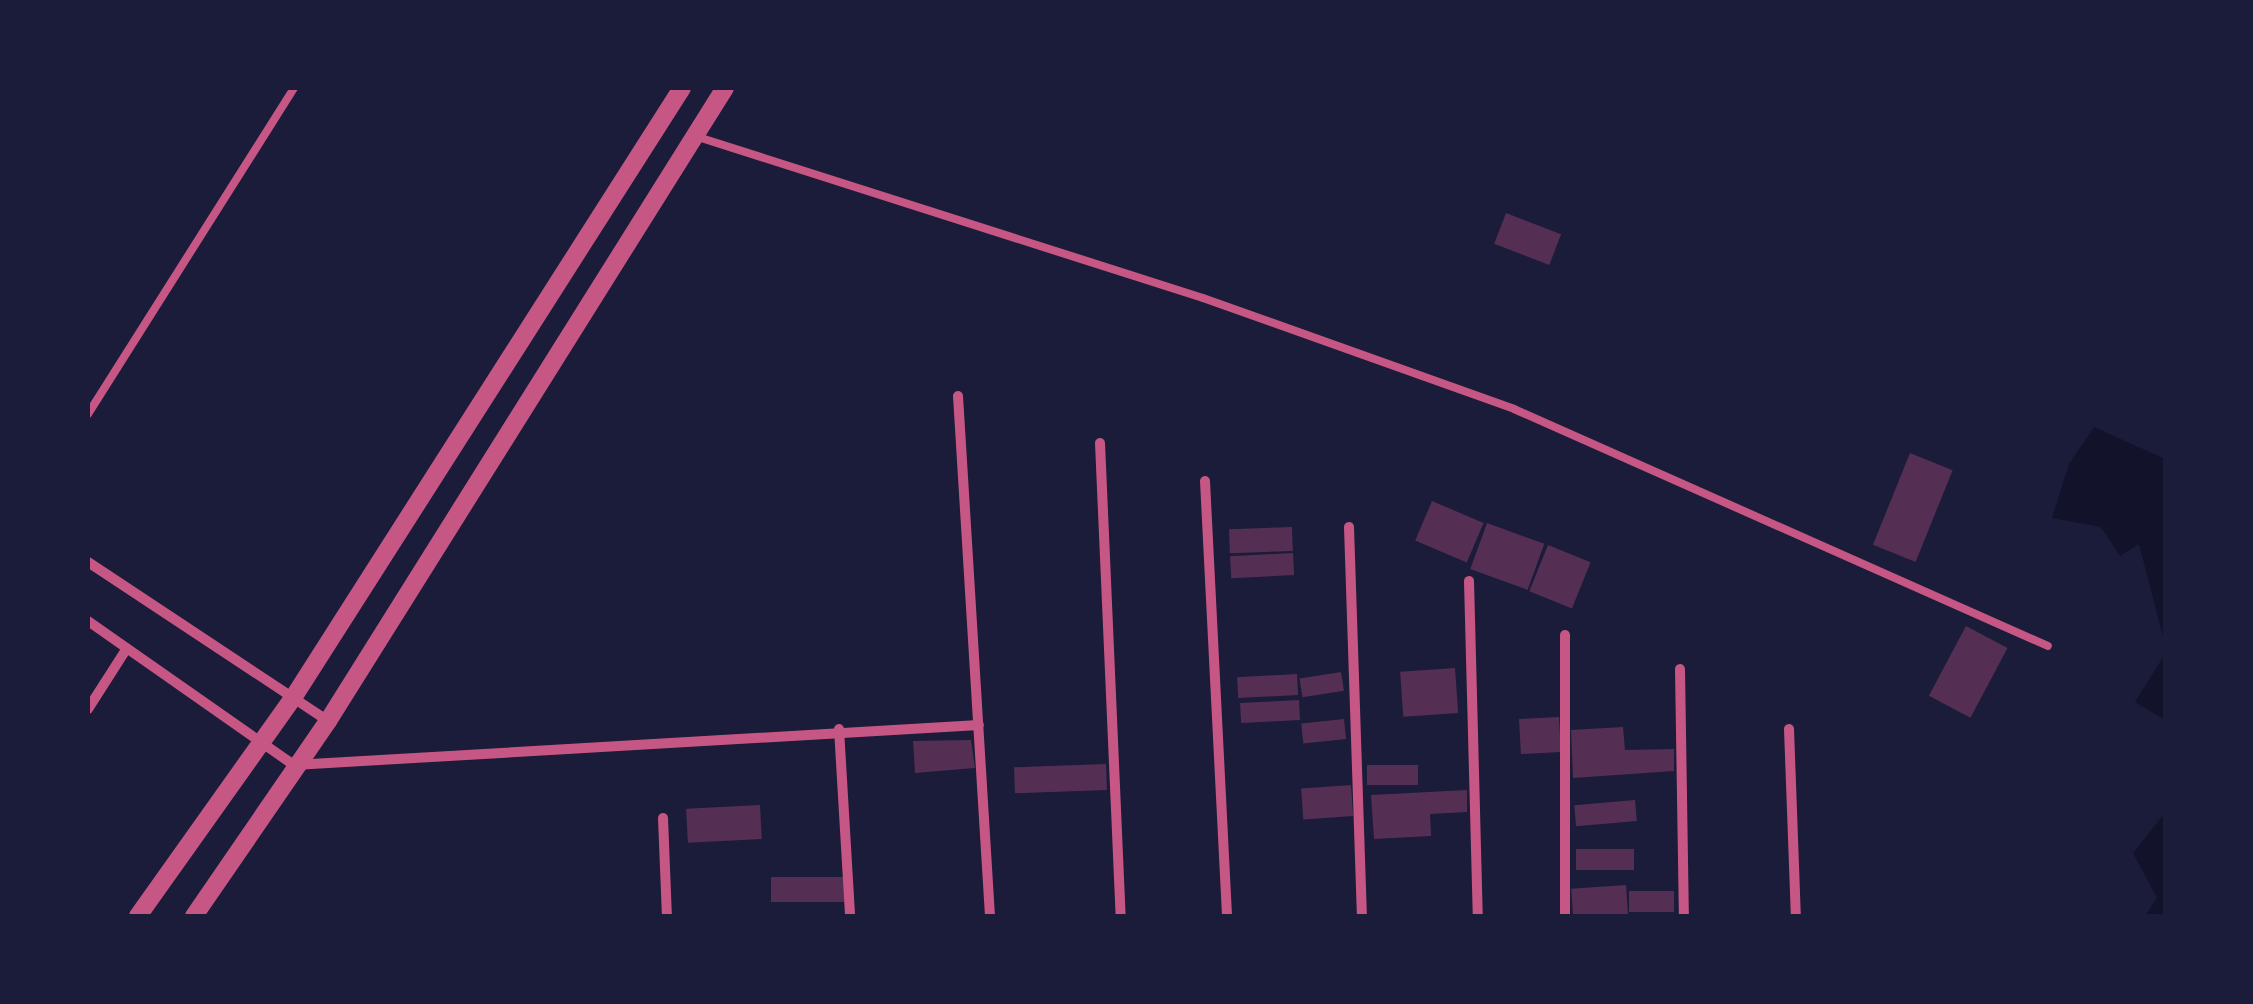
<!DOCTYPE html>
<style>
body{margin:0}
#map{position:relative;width:2253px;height:1004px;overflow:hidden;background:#1b1b3a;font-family:"Public Sans",sans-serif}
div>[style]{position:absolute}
.water>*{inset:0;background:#12122b}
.building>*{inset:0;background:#542f53;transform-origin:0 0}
.service>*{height:8px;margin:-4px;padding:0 4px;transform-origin:4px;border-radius:4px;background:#c65784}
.minor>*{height:10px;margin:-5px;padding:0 5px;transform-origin:5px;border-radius:5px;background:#c65784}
.tertiary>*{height:18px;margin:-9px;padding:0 9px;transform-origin:9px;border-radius:9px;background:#c65784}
span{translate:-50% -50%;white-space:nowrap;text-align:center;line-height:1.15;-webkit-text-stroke:8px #1b1b3a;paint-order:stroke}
.frame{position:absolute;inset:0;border:90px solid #1b1b3a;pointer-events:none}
</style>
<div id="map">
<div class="water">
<i style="clip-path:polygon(2094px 427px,2165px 459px,2165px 644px,2139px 544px,2120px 556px,2101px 527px,2052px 518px,2069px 464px)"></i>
<i style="clip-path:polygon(2165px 654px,2165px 720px,2135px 702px)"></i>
<i style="clip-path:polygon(2165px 791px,2165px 916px,2145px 916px,2157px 898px,2133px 853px,2164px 814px)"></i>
</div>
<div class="building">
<i style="left:1506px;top:213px;width:59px;height:33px;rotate:21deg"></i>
<i style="left:1910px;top:453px;width:46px;height:99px;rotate:22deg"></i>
<i style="left:1432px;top:501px;width:56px;height:43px;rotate:23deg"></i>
<i style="left:1487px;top:523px;width:61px;height:49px;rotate:20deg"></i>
<i style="left:1292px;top:527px;width:24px;height:63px;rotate:88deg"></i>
<i style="left:1548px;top:545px;width:46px;height:50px;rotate:22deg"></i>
<i style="left:1293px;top:553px;width:22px;height:63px;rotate:87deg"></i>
<i style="left:1966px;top:626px;width:47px;height:79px;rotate:28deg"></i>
<i style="left:1455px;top:668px;width:45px;height:55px;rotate:86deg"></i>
<i style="left:1341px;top:672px;width:19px;height:42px;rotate:81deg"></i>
<i style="left:1297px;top:674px;width:21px;height:60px;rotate:87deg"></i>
<i style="left:1299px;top:700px;width:20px;height:59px;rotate:87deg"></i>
<i style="left:1559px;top:717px;width:35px;height:40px;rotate:87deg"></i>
<i style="left:1344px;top:719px;width:20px;height:43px;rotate:84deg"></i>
<i style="clip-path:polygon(1623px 727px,1625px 750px,1674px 749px,1674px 771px,1573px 778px,1571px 730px)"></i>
<i style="clip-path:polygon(971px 740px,975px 768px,915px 773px,913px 741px)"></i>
<i style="left:1106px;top:764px;width:26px;height:92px;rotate:88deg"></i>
<i style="left:1418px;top:765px;width:20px;height:51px;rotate:90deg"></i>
<i style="left:1351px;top:785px;width:31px;height:50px;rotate:86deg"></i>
<i style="clip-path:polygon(1467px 790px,1467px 812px,1430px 814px,1431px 836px,1374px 839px,1371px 795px)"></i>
<i style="left:1635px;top:800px;width:21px;height:61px;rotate:85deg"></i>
<i style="left:760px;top:805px;width:34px;height:74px;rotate:87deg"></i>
<i style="left:1634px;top:849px;width:21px;height:58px;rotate:90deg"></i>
<i style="left:845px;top:877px;width:25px;height:74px;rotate:90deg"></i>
<i style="left:1626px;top:885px;width:29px;height:55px;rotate:86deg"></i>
<i style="left:1674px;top:891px;width:21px;height:45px;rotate:90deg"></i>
</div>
<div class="service">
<i style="left:698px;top:137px;width:530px;rotate:17.68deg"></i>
<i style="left:1203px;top:298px;width:330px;rotate:19.6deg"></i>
<i style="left:1514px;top:409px;width:584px;rotate:23.93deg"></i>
<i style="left:88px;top:414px;width:386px;rotate:-57.7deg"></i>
</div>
<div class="minor">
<i style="left:958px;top:396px;width:521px;rotate:86.48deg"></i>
<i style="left:1100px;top:443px;width:473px;rotate:87.5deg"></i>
<i style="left:1205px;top:481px;width:436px;rotate:87.1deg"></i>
<i style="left:1349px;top:527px;width:389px;rotate:88.1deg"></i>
<i style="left:88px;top:562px;width:288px;rotate:33.5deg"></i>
<i style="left:1469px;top:581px;width:335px;rotate:88.5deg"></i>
<i style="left:88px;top:621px;width:251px;rotate:35deg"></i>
<i style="left:294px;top:765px;width:686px;rotate:-3.34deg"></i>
<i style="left:1680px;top:669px;width:247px;rotate:89.1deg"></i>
<i style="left:88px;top:709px;width:72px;rotate:-57.4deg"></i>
<i style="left:839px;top:729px;width:187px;rotate:86.6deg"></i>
<i style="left:1789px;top:729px;width:187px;rotate:87.9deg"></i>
<i style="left:663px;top:818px;width:98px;rotate:87.7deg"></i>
<i style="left:1565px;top:916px;width:281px;rotate:-90deg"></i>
</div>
<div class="tertiary">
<i style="left:138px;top:916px;width:267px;rotate:-54.6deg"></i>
<i style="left:293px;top:698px;width:723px;rotate:-57.47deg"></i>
<i style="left:194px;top:916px;width:237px;rotate:-55.5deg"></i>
<i style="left:328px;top:721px;width:747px;rotate:-57.91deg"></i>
</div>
<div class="frame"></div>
</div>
